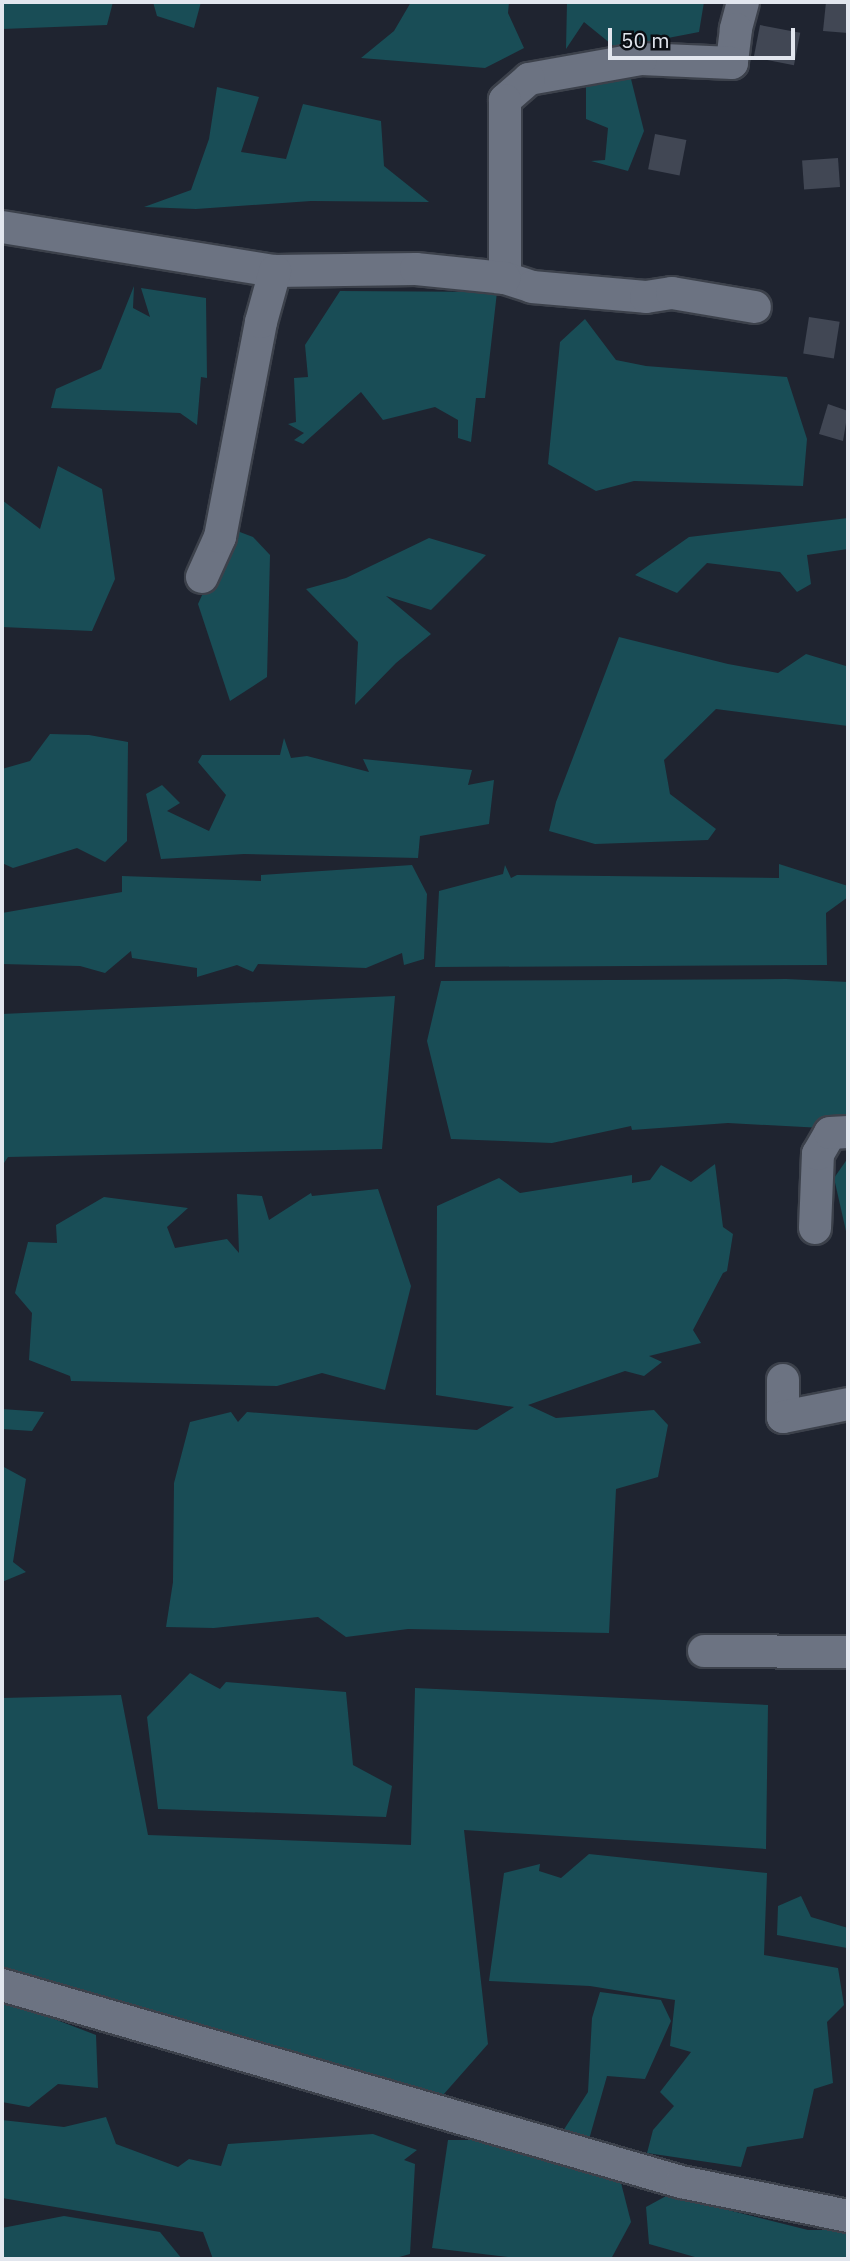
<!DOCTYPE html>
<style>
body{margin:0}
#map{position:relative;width:850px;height:2261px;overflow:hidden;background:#1f2430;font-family:"IBM Plex Sans",sans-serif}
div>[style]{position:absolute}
.water>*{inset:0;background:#194d56}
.building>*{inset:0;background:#414754;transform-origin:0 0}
.roads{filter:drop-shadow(2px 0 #3c414b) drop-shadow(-2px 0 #3c414b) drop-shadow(0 2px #3c414b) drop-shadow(0 -2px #3c414b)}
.minor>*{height:32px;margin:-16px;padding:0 16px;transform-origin:16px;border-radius:16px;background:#6c7382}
span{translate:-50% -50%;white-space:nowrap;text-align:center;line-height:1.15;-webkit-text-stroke:5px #0b0e13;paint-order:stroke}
.frame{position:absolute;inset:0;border:4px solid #e2e6ee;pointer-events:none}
.scale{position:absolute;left:608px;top:28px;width:187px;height:32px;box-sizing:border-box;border:4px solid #e2e6ee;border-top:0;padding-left:9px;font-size:21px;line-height:24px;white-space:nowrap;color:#e2e6ee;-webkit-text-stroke:5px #0b0e13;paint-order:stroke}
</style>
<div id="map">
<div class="water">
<i style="clip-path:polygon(2px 2px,113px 2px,107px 25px,2px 29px)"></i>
<i style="clip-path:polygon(153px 2px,201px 2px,194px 28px,157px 16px)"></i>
<i style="clip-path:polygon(411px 2px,509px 2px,508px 13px,524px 48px,485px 68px,361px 58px,394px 31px)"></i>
<i style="clip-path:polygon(567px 2px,704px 2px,699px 32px,616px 48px,584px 22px,566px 49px)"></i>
<i style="clip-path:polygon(630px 75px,644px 131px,628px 171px,591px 161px,605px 160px,608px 128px,586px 119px,586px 85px)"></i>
<i style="clip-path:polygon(217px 87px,259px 97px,241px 152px,286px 159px,303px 104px,381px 121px,384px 166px,429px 202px,311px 201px,196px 209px,144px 207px,191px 190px,209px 139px)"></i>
<i style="clip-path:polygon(134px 286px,133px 308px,150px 317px,141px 288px,206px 298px,207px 378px,201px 377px,197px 425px,180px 413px,51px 408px,56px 389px,101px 369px)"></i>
<i style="clip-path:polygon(340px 291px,497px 292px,485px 398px,476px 398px,471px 442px,458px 438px,458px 420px,435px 407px,383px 420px,361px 392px,303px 444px,294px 440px,304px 433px,288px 424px,296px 422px,294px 378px,308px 377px,305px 345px)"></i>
<i style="clip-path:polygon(585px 319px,616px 360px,646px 366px,787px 377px,807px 439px,803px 486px,634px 481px,596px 491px,548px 464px,560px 342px)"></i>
<i style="clip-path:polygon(58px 466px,102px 489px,115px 579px,92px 631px,2px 627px,2px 500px,40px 529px)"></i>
<i style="clip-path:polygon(848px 518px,848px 549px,807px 555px,811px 584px,797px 592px,780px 572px,707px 563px,677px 593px,635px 575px,689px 537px)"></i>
<i style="clip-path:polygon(232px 529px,253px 537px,270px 555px,267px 677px,230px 701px,198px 604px)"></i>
<i style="clip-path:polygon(429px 538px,486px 555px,431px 610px,386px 596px,431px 634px,396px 663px,355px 705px,358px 642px,306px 589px,346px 578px)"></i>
<i style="clip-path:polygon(619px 637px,728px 664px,778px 673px,806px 654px,846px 666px,848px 726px,716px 709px,664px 760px,670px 794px,716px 829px,708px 840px,595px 844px,549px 831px,556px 802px)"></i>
<i style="clip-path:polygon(50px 734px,89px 735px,128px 742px,127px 841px,105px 862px,77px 848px,13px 868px,2px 863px,2px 769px,30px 761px)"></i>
<i style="clip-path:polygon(284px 738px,291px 758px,307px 756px,369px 772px,363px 759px,472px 770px,468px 785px,494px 780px,489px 824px,420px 836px,418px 858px,244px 854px,161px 859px,146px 794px,162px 785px,180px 803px,167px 811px,209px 831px,226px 795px,198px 762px,202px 755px,280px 755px)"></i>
<i style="clip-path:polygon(779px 864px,848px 886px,848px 897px,826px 913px,827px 965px,435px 967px,439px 891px,503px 874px,505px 865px,511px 878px,517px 875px,779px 878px)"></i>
<i style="clip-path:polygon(412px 865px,427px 894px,424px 959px,404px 965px,402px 953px,366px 968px,258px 964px,253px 972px,237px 965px,197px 977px,197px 968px,132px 958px,131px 951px,105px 973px,80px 966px,2px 964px,2px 913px,122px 892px,122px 876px,261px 881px,261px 875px)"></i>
<i style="clip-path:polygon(786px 979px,848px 982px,848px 1123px,841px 1129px,728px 1123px,632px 1130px,631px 1126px,552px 1143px,451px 1139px,427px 1041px,441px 981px)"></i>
<i style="clip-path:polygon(395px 996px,382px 1149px,8px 1157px,2px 1166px,2px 1014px)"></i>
<i style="clip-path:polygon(848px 1158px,848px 1240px,834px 1178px)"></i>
<i style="clip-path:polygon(715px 1164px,723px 1227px,733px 1234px,727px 1271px,723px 1273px,693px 1330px,701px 1343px,649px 1356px,662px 1362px,644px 1376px,625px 1371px,528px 1405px,556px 1418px,654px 1410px,668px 1425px,658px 1477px,616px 1489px,609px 1633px,408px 1629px,346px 1637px,318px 1617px,214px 1628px,166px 1627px,173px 1582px,174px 1483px,190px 1422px,231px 1412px,238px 1422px,247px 1412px,477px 1430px,514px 1407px,436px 1395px,437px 1206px,499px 1178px,520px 1193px,632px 1175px,632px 1183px,650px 1180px,661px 1165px,691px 1182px)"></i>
<i style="clip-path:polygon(378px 1189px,411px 1286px,385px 1390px,322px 1373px,277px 1386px,71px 1381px,70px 1376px,29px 1360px,32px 1313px,15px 1293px,28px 1242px,57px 1243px,56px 1225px,104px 1197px,188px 1208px,167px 1227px,175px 1248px,227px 1239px,239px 1253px,237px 1194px,262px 1196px,269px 1220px,311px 1193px,312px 1196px)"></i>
<i style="clip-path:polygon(2px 1409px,44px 1412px,32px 1431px,2px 1429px)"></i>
<i style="clip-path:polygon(2px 1466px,26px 1479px,13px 1562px,26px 1572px,2px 1582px)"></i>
<i style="clip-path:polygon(190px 1673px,220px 1689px,226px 1682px,346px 1692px,353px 1765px,392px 1786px,386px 1817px,158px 1809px,147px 1717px)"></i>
<i style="clip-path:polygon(415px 1688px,768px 1705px,766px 1849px,464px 1830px,488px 2044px,436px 2103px,2px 1974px,2px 1698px,121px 1695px,148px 1835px,411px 1845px)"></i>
<i style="clip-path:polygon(589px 1854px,767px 1873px,764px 1955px,838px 1968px,844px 2005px,827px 2022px,833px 2083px,814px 2089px,803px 2138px,747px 2147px,741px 2167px,647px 2153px,653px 2130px,674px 2106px,660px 2092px,691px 2052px,670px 2046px,675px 2000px,590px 1986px,489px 1981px,504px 1873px,540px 1864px,539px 1871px,561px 1878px)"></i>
<i style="clip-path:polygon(801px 1896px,811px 1917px,848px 1928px,847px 1948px,777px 1935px,778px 1906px)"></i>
<i style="clip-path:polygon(600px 1992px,661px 2000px,671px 2021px,645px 2079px,607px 2076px,588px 2143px,580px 2144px,563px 2131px,588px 2092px,592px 2018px)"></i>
<i style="clip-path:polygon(2px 1999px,96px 2035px,98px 2088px,58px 2084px,29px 2107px,2px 2102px)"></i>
<i style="clip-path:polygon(106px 2117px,116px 2144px,178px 2167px,189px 2159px,221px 2166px,228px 2144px,373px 2134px,417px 2150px,404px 2160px,415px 2164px,410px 2254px,392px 2259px,213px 2259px,203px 2232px,2px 2198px,2px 2120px,64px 2127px)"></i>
<i style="clip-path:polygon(448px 2140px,501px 2140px,619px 2175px,631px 2222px,611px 2259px,525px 2259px,432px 2248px)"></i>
<i style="clip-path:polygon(668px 2195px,808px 2230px,848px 2230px,848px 2259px,702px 2259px,649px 2244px,646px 2207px)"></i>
<i style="clip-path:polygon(64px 2216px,160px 2232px,182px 2259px,2px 2259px,2px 2228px)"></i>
</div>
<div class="building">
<i style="clip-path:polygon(826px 2px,848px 2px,848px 33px,823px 31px)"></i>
<i style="left:760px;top:25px;width:41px;height:33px;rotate:11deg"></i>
<i style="left:655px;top:134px;width:32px;height:36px;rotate:11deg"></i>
<i style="left:838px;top:158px;width:29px;height:36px;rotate:86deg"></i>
<i style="left:809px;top:317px;width:31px;height:37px;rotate:9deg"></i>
<i style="clip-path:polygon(828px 404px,848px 411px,843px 441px,819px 434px)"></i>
</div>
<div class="roads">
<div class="minor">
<i style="left:743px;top:2px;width:28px;rotate:105deg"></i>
<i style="left:736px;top:29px;width:34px;rotate:97deg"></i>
<i style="left:732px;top:63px;width:91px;rotate:-177.5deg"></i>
<i style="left:641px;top:59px;width:114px;rotate:169.9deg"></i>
<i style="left:529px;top:79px;width:32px;rotate:139deg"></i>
<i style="left:505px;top:100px;width:178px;rotate:90deg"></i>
<i style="left:505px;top:278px;width:28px;rotate:18deg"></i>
<i style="left:532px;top:287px;width:114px;rotate:5deg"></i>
<i style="left:646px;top:297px;width:26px;rotate:-9deg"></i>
<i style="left:672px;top:293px;width:84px;rotate:9.6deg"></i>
<i style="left:2px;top:227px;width:277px;rotate:9.2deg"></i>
<i style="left:275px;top:271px;width:141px;rotate:-0.8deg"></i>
<i style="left:416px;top:269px;width:89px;rotate:5.8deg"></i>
<i style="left:202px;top:577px;width:44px;rotate:-65.8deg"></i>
<i style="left:220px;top:537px;width:219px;rotate:-79.2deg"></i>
<i style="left:261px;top:322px;width:53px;rotate:-74.6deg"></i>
<i style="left:815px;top:1228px;width:74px;rotate:-87.7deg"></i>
<i style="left:818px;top:1154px;width:24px;rotate:-60deg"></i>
<i style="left:830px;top:1133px;width:18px;rotate:-3deg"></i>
<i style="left:783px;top:1380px;width:37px;rotate:90deg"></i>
<i style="left:783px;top:1417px;width:66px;rotate:-11.3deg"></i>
<i style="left:704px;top:1651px;width:144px;rotate:0.4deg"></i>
<i style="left:2px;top:1985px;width:707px;rotate:16.18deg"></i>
<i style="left:681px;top:2182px;width:170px;rotate:11.5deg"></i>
</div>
</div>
<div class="frame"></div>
<div class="scale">50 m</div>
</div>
